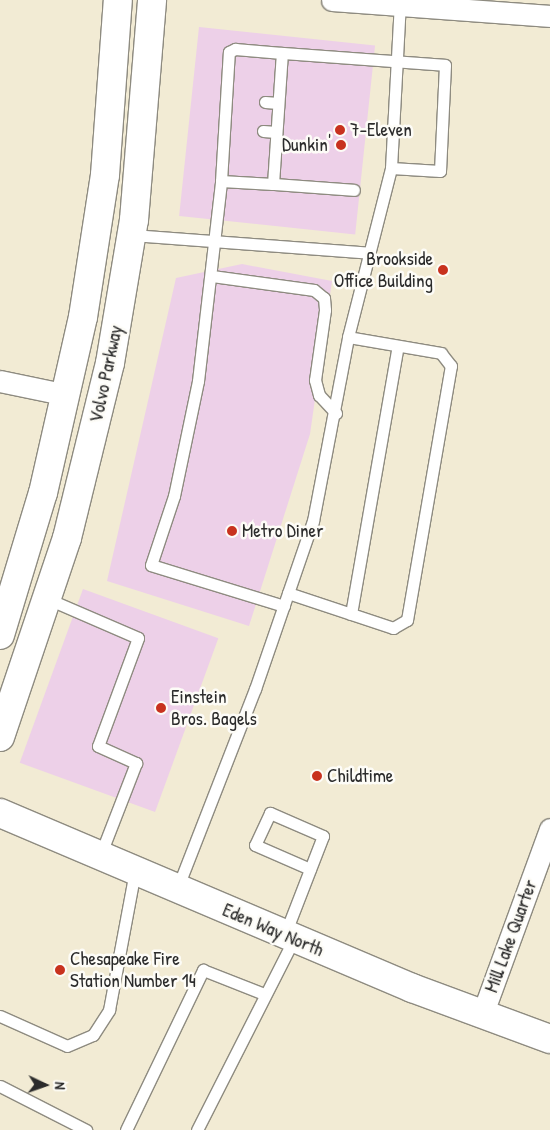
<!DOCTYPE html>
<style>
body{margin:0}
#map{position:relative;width:550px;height:1130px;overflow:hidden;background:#f2ebd4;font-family:"Patrick Hand",sans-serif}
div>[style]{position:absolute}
.built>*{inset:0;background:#edd0e8;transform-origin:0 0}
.roads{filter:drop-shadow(1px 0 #8e8b80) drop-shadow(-1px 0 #8e8b80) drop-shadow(0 1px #8e8b80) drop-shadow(0 -1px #8e8b80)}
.lane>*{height:11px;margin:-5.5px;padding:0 5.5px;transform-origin:5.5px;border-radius:5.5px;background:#fff}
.street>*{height:21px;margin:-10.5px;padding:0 10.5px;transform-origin:10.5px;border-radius:10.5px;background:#fff}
.secondary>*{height:28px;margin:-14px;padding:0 14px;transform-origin:14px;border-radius:14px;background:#fff}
.dots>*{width:14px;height:14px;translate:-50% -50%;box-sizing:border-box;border:2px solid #fdfcf7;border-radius:50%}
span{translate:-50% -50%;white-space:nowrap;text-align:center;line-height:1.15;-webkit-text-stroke:5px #fdfcf7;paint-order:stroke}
.poi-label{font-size:19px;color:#2b2b2b}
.left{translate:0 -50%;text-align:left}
.right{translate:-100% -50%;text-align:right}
.street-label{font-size:19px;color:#2b2b2b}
.north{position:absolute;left:20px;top:1060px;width:50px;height:50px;-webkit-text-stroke:4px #fdfcf7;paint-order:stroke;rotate:93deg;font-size:14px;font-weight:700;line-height:20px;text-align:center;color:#2b2b2b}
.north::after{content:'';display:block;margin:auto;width:18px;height:22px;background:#2b2b2b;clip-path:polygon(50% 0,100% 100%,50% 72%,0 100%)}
</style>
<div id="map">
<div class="built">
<i style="left:199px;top:27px;width:177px;height:190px;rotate:6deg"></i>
<i style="clip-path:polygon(242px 264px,332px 281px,310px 434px,249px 626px,107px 581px,176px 278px)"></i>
<i style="left:83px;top:589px;width:144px;height:185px;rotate:20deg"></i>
</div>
<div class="roads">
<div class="lane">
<i style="left:265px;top:102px;width:13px;rotate:4deg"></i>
<i style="left:263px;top:131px;width:13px;rotate:4deg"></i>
<i style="left:221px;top:181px;width:129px;rotate:-86.5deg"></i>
<i style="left:229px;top:52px;width:7px;rotate:-27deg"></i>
<i style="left:235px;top:49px;width:47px;rotate:4.9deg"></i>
<i style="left:273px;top:184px;width:81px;rotate:4.2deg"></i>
<i style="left:132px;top:235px;width:238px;rotate:4.3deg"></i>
<i style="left:212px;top:276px;width:103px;rotate:7.8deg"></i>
<i style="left:314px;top:290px;width:13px;rotate:39deg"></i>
<i style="left:324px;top:298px;width:12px;rotate:85deg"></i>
<i style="left:325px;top:310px;width:71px;rotate:98.1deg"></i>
<i style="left:315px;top:380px;width:16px;rotate:75deg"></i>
<i style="left:319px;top:395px;width:25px;rotate:47deg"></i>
<i style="left:288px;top:593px;width:111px;rotate:18.4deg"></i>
<i style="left:393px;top:628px;width:16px;rotate:-30deg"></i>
<i style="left:407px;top:620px;width:258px;rotate:-80.2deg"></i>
<i style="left:451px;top:366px;width:16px;rotate:-128deg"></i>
<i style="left:441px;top:353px;width:94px;rotate:-170.2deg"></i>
<i style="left:48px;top:599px;width:98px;rotate:23.4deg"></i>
<i style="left:138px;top:638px;width:115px;rotate:110.3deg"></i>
<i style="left:98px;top:746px;width:42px;rotate:24.1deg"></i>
<i style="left:136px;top:763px;width:100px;rotate:111.2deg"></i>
<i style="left:284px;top:606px;width:139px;rotate:-162.9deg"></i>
<i style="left:151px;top:565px;width:73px;rotate:-71.6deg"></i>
<i style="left:174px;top:496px;width:117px;rotate:-78.2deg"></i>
<i style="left:198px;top:381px;width:201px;rotate:-83.4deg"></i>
<i style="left:221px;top:181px;width:52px;rotate:3.3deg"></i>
<i style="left:273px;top:184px;width:131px;rotate:-86.1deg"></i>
<i style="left:282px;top:53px;width:163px;rotate:4.2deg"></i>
<i style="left:445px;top:65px;width:106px;rotate:92.7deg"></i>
<i style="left:440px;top:171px;width:49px;rotate:-176.5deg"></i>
<i style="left:351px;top:614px;width:272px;rotate:-80.1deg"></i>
<i style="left:177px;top:889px;width:215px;rotate:-68.7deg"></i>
<i style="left:255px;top:689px;width:178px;rotate:-71deg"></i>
<i style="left:313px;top:521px;width:187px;rotate:-79.2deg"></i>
<i style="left:348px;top:337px;width:174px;rotate:-75.7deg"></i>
<i style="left:391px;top:168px;width:164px;rotate:-86.9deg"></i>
<i style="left:285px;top:934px;width:105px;rotate:-68.8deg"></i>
<i style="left:323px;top:836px;width:58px;rotate:-156.5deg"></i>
<i style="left:270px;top:813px;width:35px;rotate:115deg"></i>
<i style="left:255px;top:845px;width:60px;rotate:23.6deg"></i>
<i style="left:0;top:1016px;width:73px;rotate:24.1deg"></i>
<i style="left:67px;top:1046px;width:28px;rotate:-23deg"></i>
<i style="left:93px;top:1035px;width:30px;rotate:-57deg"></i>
<i style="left:109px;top:1010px;width:141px;rotate:-79.4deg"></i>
<i style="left:0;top:1086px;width:97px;rotate:27.1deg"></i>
<i style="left:126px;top:1130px;width:178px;rotate:-64.3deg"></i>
<i style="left:203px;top:970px;width:66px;rotate:21.5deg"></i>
<i style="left:197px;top:1130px;width:214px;rotate:-63.1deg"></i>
</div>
<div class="street">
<i style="left:332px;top:0;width:219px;rotate:4.2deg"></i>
<i style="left:0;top:381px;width:68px;rotate:11.8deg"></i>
<i style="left:482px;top:1015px;width:198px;rotate:-69.9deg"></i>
</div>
<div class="secondary">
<i style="left:0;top:635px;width:148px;rotate:-73.2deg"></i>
<i style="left:43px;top:493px;width:180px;rotate:-77.2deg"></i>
<i style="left:83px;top:317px;width:144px;rotate:-81.2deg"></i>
<i style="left:105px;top:175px;width:175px;rotate:-85.8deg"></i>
<i style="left:0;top:737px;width:210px;rotate:-71.4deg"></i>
<i style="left:67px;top:538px;width:180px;rotate:-76.2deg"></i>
<i style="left:110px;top:363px;width:145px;rotate:-80.5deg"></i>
<i style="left:134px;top:220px;width:221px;rotate:-85.3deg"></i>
<i style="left:0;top:813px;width:448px;rotate:23deg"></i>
<i style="left:412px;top:988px;width:147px;rotate:20.3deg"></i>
</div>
</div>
<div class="dots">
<i style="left:340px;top:130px;background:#c8321e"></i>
<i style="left:341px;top:145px;background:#c8321e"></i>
<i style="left:443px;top:270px;background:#c8321e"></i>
<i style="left:232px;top:531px;background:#c8321e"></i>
<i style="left:161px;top:708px;background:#c8321e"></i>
<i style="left:317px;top:776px;background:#c8321e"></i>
<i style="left:60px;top:970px;background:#c8321e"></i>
</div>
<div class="poi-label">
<span class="left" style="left:350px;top:130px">7-Eleven</span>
<span class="right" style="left:331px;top:145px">Dunkin'</span>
<span class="right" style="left:433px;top:270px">Brookside<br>Office Building</span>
<span class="left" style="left:242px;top:531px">Metro Diner</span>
<span class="left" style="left:171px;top:708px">Einstein<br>Bros. Bagels</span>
<span class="left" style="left:327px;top:776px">Childtime</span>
<span class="left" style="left:70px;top:970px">Chesapeake Fire<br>Station Number 14</span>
</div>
<div class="street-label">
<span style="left:106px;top:374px;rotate:-78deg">Volvo Parkway</span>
<span style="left:273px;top:930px;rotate:23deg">Eden Way North</span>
<span style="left:511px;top:936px;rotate:-70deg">Mill Lake Quarter</span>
</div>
<div class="north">N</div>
</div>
